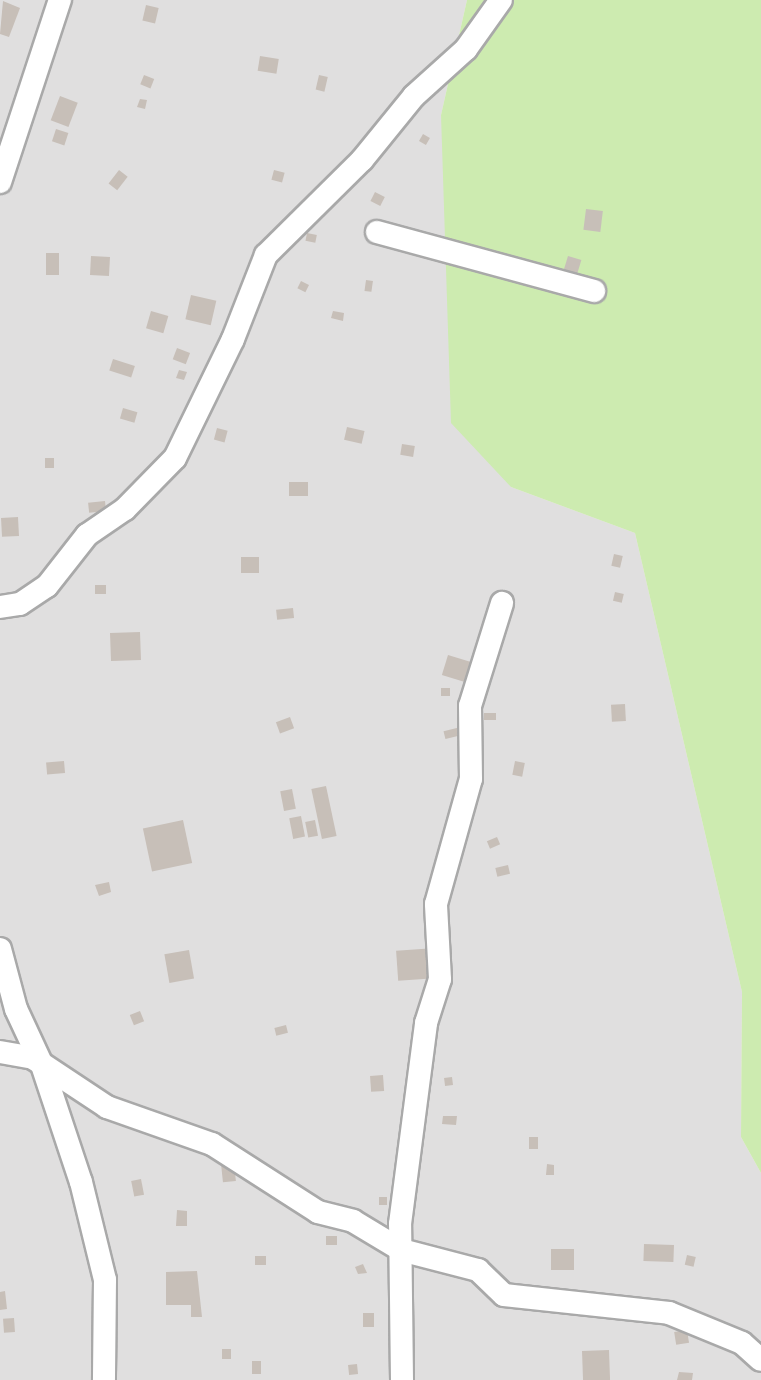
<!DOCTYPE html>
<style>
body{margin:0}
#map{position:relative;width:761px;height:1380px;overflow:hidden;background:#f2efe9;font-family:Ubuntu,sans-serif}
div>[style]{position:absolute}
.residential>*{inset:0;background:#e0dfdf}
.grass>*{inset:0;background:#cdebb0}
.building>*{inset:0;background:#c7bfb8;transform-origin:0 0}
.roads{filter:drop-shadow(2px 0 #a9a9a9) drop-shadow(-2px 0 #a9a9a9) drop-shadow(0 2px #a9a9a9) drop-shadow(0 -2px #a9a9a9)}
.minor>*{height:22px;margin:-11px;padding:0 11px;transform-origin:11px;border-radius:11px;background:#fff}
span{translate:-50% -50%;white-space:nowrap;text-align:center;line-height:1.15;-webkit-text-stroke:6px #fff;paint-order:stroke}
</style>
<div id="map">
<div class="residential">
<i style="clip-path:polygon(0 0,467px 0,441px 115px,511px 487px,635px 533px,742px 992px,741px 1137px,761px 1173px,761px 1380px,0 1380px)"></i>
</div>
<div class="grass">
<i style="clip-path:polygon(467px 0,761px 0,761px 1173px,741px 1137px,742px 992px,635px 533px,511px 487px,451px 423px,441px 115px)"></i>
</div>
<div class="building">
<i style="clip-path:polygon(3px 1px,20px 8px,9px 37px,0 34px)"></i>
<i style="left:146px;top:5px;width:13px;height:16px;rotate:13deg"></i>
<i style="left:260px;top:56px;width:19px;height:15px;rotate:9deg"></i>
<i style="left:144px;top:75px;width:11px;height:10px;rotate:22deg"></i>
<i style="left:319px;top:75px;width:9px;height:15px;rotate:13deg"></i>
<i style="left:60px;top:96px;width:19px;height:26px;rotate:21deg"></i>
<i style="clip-path:polygon(140px 99px,147px 100px,145px 109px,137px 107px)"></i>
<i style="left:56px;top:129px;width:13px;height:13px;rotate:18deg"></i>
<i style="left:423px;top:134px;width:8px;height:8px;rotate:30deg"></i>
<i style="left:119px;top:170px;width:11px;height:17px;rotate:38deg"></i>
<i style="left:274px;top:170px;width:11px;height:10px;rotate:15deg"></i>
<i style="left:375px;top:192px;width:11px;height:10px;rotate:27deg"></i>
<i style="left:586px;top:209px;width:17px;height:21px;rotate:7deg"></i>
<i style="left:307px;top:233px;width:10px;height:8px;rotate:11deg"></i>
<i style="left:46px;top:253px;width:13px;height:22px"></i>
<i style="left:91px;top:256px;width:19px;height:19px;rotate:3deg"></i>
<i style="left:568px;top:256px;width:14px;height:17px;rotate:17deg"></i>
<i style="left:366px;top:280px;width:7px;height:11px;rotate:8deg"></i>
<i style="left:301px;top:281px;width:9px;height:8px;rotate:27deg"></i>
<i style="left:191px;top:295px;width:26px;height:25px;rotate:13deg"></i>
<i style="left:151px;top:311px;width:18px;height:18px;rotate:16deg"></i>
<i style="clip-path:polygon(333px 311px,344px 313px,343px 321px,331px 318px)"></i>
<i style="left:177px;top:348px;width:14px;height:12px;rotate:21deg"></i>
<i style="left:113px;top:359px;width:23px;height:12px;rotate:18deg"></i>
<i style="clip-path:polygon(179px 370px,187px 372px,184px 380px,176px 378px)"></i>
<i style="left:123px;top:408px;width:15px;height:11px;rotate:16deg"></i>
<i style="left:347px;top:427px;width:18px;height:13px;rotate:13deg"></i>
<i style="left:217px;top:428px;width:11px;height:12px;rotate:15deg"></i>
<i style="left:402px;top:444px;width:13px;height:11px;rotate:9deg"></i>
<i style="left:45px;top:458px;width:9px;height:10px"></i>
<i style="left:289px;top:482px;width:19px;height:14px"></i>
<i style="left:105px;top:501px;width:10px;height:17px;rotate:84deg"></i>
<i style="left:18px;top:517px;width:19px;height:17px;rotate:87deg"></i>
<i style="left:614px;top:554px;width:9px;height:12px;rotate:13deg"></i>
<i style="left:241px;top:557px;width:18px;height:16px"></i>
<i style="left:95px;top:585px;width:11px;height:9px"></i>
<i style="left:615px;top:592px;width:9px;height:9px;rotate:13deg"></i>
<i style="left:293px;top:608px;width:10px;height:17px;rotate:84deg"></i>
<i style="left:140px;top:632px;width:28px;height:30px;rotate:88deg"></i>
<i style="left:448px;top:655px;width:24px;height:21px;rotate:17deg"></i>
<i style="left:450px;top:688px;width:8px;height:9px;rotate:90deg"></i>
<i style="left:625px;top:704px;width:17px;height:14px;rotate:87deg"></i>
<i style="left:484px;top:713px;width:12px;height:7px"></i>
<i style="left:290px;top:717px;width:12px;height:15px;rotate:70deg"></i>
<i style="left:461px;top:727px;width:8px;height:18px;rotate:76deg"></i>
<i style="left:64px;top:761px;width:12px;height:18px;rotate:85deg"></i>
<i style="left:515px;top:761px;width:10px;height:14px;rotate:11deg"></i>
<i style="left:326px;top:786px;width:51px;height:15px;rotate:78deg"></i>
<i style="left:292px;top:789px;width:20px;height:12px;rotate:79deg"></i>
<i style="left:301px;top:816px;width:21px;height:12px;rotate:79deg"></i>
<i style="left:183px;top:820px;width:44px;height:41px;rotate:78deg"></i>
<i style="left:315px;top:820px;width:16px;height:10px;rotate:79deg"></i>
<i style="left:497px;top:837px;width:8px;height:11px;rotate:67deg"></i>
<i style="left:508px;top:865px;width:9px;height:13px;rotate:77deg"></i>
<i style="clip-path:polygon(109px 882px,111px 892px,99px 896px,95px 885px)"></i>
<i style="left:436px;top:948px;width:30px;height:40px;rotate:86deg"></i>
<i style="left:189px;top:950px;width:29px;height:25px;rotate:80deg"></i>
<i style="left:140px;top:1011px;width:11px;height:11px;rotate:68deg"></i>
<i style="left:286px;top:1025px;width:8px;height:12px;rotate:76deg"></i>
<i style="left:383px;top:1075px;width:16px;height:13px;rotate:86deg"></i>
<i style="left:452px;top:1077px;width:8px;height:8px;rotate:83deg"></i>
<i style="clip-path:polygon(443px 1116px,457px 1116px,456px 1125px,442px 1124px)"></i>
<i style="left:529px;top:1137px;width:9px;height:12px"></i>
<i style="left:234px;top:1163px;width:18px;height:13px;rotate:84deg"></i>
<i style="clip-path:polygon(547px 1164px,554px 1165px,554px 1175px,546px 1175px)"></i>
<i style="left:141px;top:1179px;width:16px;height:10px;rotate:79deg"></i>
<i style="left:379px;top:1197px;width:8px;height:8px"></i>
<i style="clip-path:polygon(177px 1210px,187px 1211px,187px 1226px,176px 1226px)"></i>
<i style="left:326px;top:1236px;width:11px;height:9px"></i>
<i style="left:644px;top:1244px;width:30px;height:17px;rotate:2deg"></i>
<i style="left:551px;top:1249px;width:23px;height:21px"></i>
<i style="left:687px;top:1255px;width:9px;height:10px;rotate:13deg"></i>
<i style="left:255px;top:1256px;width:11px;height:9px"></i>
<i style="clip-path:polygon(363px 1264px,367px 1273px,358px 1274px,355px 1267px)"></i>
<i style="clip-path:polygon(197px 1271px,202px 1317px,191px 1317px,191px 1305px,166px 1305px,166px 1272px)"></i>
<i style="clip-path:polygon(5px 1291px,7px 1309px,0 1310px,0 1292px)"></i>
<i style="left:363px;top:1313px;width:11px;height:14px"></i>
<i style="left:14px;top:1318px;width:14px;height:11px;rotate:86deg"></i>
<i style="left:687px;top:1330px;width:13px;height:13px;rotate:81deg"></i>
<i style="left:222px;top:1349px;width:9px;height:10px"></i>
<i style="left:609px;top:1350px;width:30px;height:27px;rotate:88deg"></i>
<i style="left:252px;top:1361px;width:9px;height:13px"></i>
<i style="left:357px;top:1364px;width:10px;height:9px;rotate:84deg"></i>
<i style="clip-path:polygon(679px 1372px,693px 1373px,692px 1380px,677px 1380px)"></i>
</div>
<div class="roads">
<div class="minor">
<i style="left:0;top:182px;width:192px;rotate:-71.8deg"></i>
<i style="left:377px;top:232px;width:225px;rotate:15.2deg"></i>
<i style="left:0;top:607px;width:20px;rotate:-9deg"></i>
<i style="left:20px;top:604px;width:32px;rotate:-34deg"></i>
<i style="left:47px;top:586px;width:65px;rotate:-51.9deg"></i>
<i style="left:87px;top:535px;width:46px;rotate:-34.4deg"></i>
<i style="left:125px;top:509px;width:71px;rotate:-45.6deg"></i>
<i style="left:175px;top:458px;width:132px;rotate:-64deg"></i>
<i style="left:233px;top:339px;width:90px;rotate:-68.6deg"></i>
<i style="left:266px;top:255px;width:135px;rotate:-44.7deg"></i>
<i style="left:362px;top:160px;width:82px;rotate:-50.9deg"></i>
<i style="left:414px;top:96px;width:70px;rotate:-42.1deg"></i>
<i style="left:466px;top:49px;width:60px;rotate:-54.5deg"></i>
<i style="left:0;top:949px;width:62px;rotate:75.1deg"></i>
<i style="left:16px;top:1009px;width:62px;rotate:65.1deg"></i>
<i style="left:42px;top:1065px;width:123px;rotate:71.6deg"></i>
<i style="left:81px;top:1182px;width:101px;rotate:76.2deg"></i>
<i style="left:105px;top:1280px;width:100px;rotate:90.6deg"></i>
<i style="left:0;top:1052px;width:34px;rotate:10deg"></i>
<i style="left:33px;top:1058px;width:89px;rotate:33.5deg"></i>
<i style="left:107px;top:1107px;width:111px;rotate:19.4deg"></i>
<i style="left:212px;top:1144px;width:126px;rotate:32.7deg"></i>
<i style="left:318px;top:1212px;width:36px;rotate:14deg"></i>
<i style="left:353px;top:1221px;width:56px;rotate:31.1deg"></i>
<i style="left:401px;top:1250px;width:80px;rotate:14.6deg"></i>
<i style="left:478px;top:1270px;width:36px;rotate:44deg"></i>
<i style="left:504px;top:1295px;width:166px;rotate:6.2deg"></i>
<i style="left:669px;top:1313px;width:79px;rotate:22.3deg"></i>
<i style="left:742px;top:1343px;width:25px;rotate:42deg"></i>
<i style="left:402px;top:1380px;width:156px;rotate:-90.7deg"></i>
<i style="left:400px;top:1224px;width:203px;rotate:-82.6deg"></i>
<i style="left:426px;top:1023px;width:46px;rotate:-72.3deg"></i>
<i style="left:440px;top:979px;width:75px;rotate:-93.1deg"></i>
<i style="left:436px;top:904px;width:130px;rotate:-74.4deg"></i>
<i style="left:471px;top:779px;width:73px;rotate:-90.8deg"></i>
<i style="left:470px;top:706px;width:108px;rotate:-72.7deg"></i>
</div>
</div>
</div>
